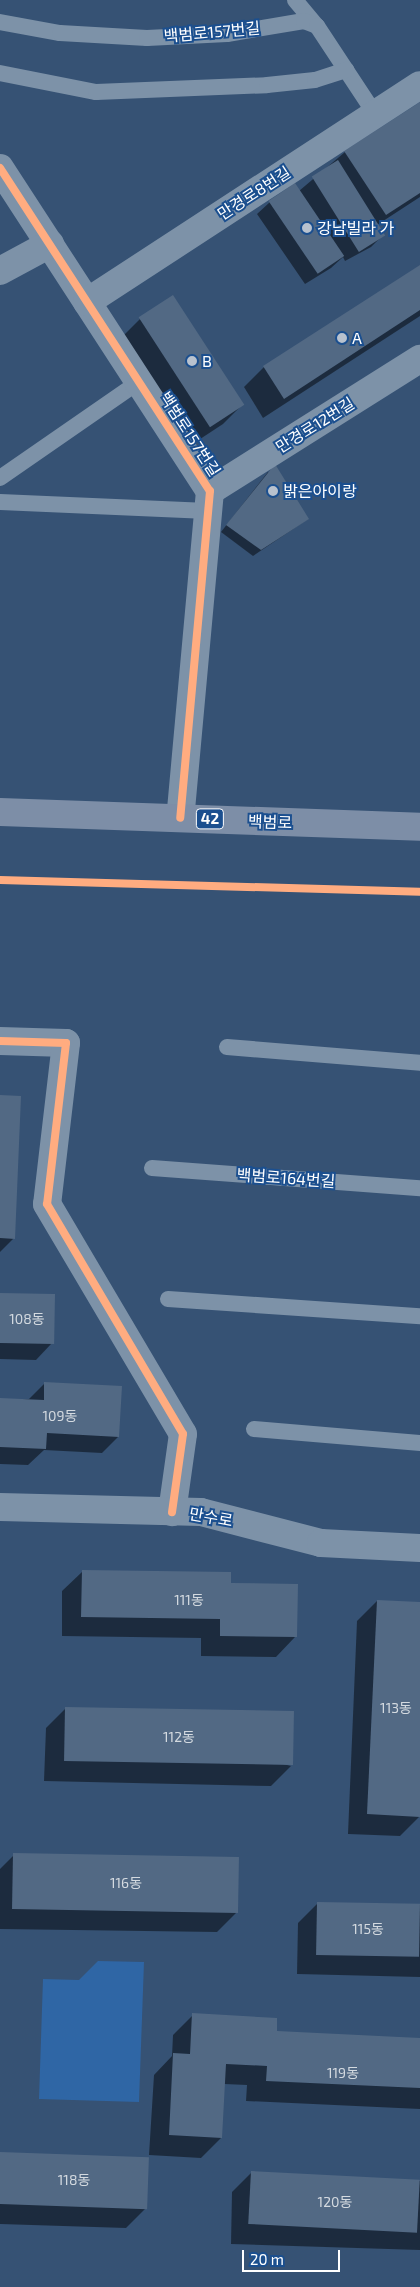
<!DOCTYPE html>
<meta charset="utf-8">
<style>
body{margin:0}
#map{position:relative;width:420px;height:2287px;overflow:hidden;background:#365274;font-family:"Exo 2","Noto Sans KR",sans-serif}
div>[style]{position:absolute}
.green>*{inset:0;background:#2f66a5}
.shadow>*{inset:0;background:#0007}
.building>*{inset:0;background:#526984;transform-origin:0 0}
.lane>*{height:16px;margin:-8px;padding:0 8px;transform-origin:8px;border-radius:8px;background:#7d92a8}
.street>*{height:28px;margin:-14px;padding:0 14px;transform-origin:14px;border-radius:14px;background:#7d92a8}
.primary>*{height:28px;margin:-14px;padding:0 14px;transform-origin:14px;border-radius:14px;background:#7d8ea7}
.cycleway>*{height:8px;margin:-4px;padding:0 4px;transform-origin:4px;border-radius:4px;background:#ffac80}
.dots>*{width:14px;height:14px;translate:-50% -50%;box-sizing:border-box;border:2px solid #1b4f8f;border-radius:50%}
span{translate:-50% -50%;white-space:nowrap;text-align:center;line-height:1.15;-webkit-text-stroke:4px #1b4f8f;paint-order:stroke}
.number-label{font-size:14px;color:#d4dae0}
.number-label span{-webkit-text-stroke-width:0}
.shield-label span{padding:1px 4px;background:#1b4f8f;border:1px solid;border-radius:4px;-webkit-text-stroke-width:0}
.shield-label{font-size:15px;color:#fff;font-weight:700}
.street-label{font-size:16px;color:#fff}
.poi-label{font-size:16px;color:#fff}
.left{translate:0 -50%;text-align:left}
.scale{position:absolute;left:242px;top:2250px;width:98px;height:22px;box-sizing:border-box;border:2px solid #fff;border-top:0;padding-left:6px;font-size:15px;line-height:18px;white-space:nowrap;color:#fff;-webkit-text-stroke:4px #1b4f8f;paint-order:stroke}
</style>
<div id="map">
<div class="green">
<i style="clip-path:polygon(98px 1961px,144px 1962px,139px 2102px,39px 2099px,43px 1979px,79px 1980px)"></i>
</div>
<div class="shadow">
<i style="clip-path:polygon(420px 104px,420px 197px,377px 225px,383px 235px,371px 247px,345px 261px,343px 257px,331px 268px,305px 284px,257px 214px,270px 202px,299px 191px,345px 152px)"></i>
<i style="clip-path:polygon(420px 266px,420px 316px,263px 418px,244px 387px,264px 367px)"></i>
<i style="clip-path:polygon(140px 319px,243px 404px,223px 424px,191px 445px,120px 339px)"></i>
<i style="clip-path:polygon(268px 472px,308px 519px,253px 556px,221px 532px)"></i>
<i style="clip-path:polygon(0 1097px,14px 1238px,0 1252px)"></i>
<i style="clip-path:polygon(0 1294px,52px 1343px,36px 1360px,0 1359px)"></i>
<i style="clip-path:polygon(45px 1383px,118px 1437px,102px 1453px,44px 1450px,28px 1465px,0 1464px,0 1399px,29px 1399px)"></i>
<i style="clip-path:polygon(82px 1572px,229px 1584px,295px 1637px,276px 1657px,201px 1656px,201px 1638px,62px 1636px,62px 1591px)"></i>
<i style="clip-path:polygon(377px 1601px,420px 1603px,420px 1816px,400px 1836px,348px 1834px,357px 1621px)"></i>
<i style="clip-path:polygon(66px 1708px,291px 1766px,271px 1786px,44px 1781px,46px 1728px)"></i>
<i style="clip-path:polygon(14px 1855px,237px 1912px,217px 1932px,0 1929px,0 1869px)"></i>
<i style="clip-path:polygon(318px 1903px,420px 1905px,420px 1977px,297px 1974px,298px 1923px)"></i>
<i style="clip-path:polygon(193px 2015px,276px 2032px,420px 2039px,420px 2109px,246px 2101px,247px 2085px,224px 2084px,221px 2138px,201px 2158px,149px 2155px,154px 2075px,172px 2056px,173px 2035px)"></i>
<i style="clip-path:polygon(0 2153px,146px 2208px,126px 2228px,0 2224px)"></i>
<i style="clip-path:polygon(252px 2172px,420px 2181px,420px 2250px,231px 2244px,232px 2192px)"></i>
</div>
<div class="building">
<i style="clip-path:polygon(420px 102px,420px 193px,386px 215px,344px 151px)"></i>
<i style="left:338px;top:160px;width:89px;height:31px;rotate:58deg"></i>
<i style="left:295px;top:183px;width:88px;height:32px;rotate:56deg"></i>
<i style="clip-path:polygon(420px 265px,420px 310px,284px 399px,263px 366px)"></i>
<i style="left:173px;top:295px;width:131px;height:41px;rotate:57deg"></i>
<i style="clip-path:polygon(275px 464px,309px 519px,261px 550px,226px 525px)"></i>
<i style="clip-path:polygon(0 1095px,21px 1096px,15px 1239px,0 1238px)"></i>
<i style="left:0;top:1293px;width:55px;height:50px;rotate:1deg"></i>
<i style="clip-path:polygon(44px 1382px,122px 1386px,119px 1437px,47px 1433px,46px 1449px,0 1447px,0 1398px,44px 1400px)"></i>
<i style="clip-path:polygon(82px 1570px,231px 1572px,231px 1583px,298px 1584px,297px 1637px,220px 1636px,220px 1619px,81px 1617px)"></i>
<i style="clip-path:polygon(377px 1600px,420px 1602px,420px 1817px,367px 1814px)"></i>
<i style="left:65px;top:1707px;width:229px;height:54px;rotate:1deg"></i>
<i style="left:13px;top:1853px;width:226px;height:56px;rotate:1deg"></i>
<i style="left:317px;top:1902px;width:103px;height:53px;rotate:1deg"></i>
<i style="clip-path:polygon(192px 2013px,277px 2018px,277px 2031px,420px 2038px,420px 2088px,266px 2081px,267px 2066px,226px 2064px,222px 2138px,169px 2135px,173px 2053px,190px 2054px)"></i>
<i style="left:0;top:2152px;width:149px;height:52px;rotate:2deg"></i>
<i style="left:251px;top:2171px;width:169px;height:53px;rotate:3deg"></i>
</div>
<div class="lane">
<i style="left:295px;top:0;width:33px;rotate:50deg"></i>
<i style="left:0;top:22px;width:61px;rotate:10.4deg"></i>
<i style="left:60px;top:33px;width:87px;rotate:3.3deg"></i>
<i style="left:147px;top:38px;width:80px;rotate:-2.9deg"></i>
<i style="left:227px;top:34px;width:78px;rotate:-9.6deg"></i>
<i style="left:304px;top:21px;width:14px;rotate:21deg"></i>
<i style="left:317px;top:26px;width:105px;rotate:56.6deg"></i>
<i style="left:0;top:73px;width:98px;rotate:11.2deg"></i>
<i style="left:96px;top:92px;width:171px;rotate:-2.3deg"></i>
<i style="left:267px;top:85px;width:48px;rotate:-5.9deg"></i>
<i style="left:315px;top:80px;width:33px;rotate:-18deg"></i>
<i style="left:0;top:478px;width:162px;rotate:-34.7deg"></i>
<i style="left:133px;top:386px;width:11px;rotate:-80deg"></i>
<i style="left:0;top:502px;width:208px;rotate:2.5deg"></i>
<i style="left:227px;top:1047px;width:194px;rotate:4.7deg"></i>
<i style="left:152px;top:1168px;width:269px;rotate:4.3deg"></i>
<i style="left:168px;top:1299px;width:253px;rotate:3.9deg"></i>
<i style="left:254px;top:1429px;width:167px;rotate:4.8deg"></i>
</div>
<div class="street">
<i style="left:0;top:168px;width:385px;rotate:57deg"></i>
<i style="left:210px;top:491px;width:328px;rotate:95.2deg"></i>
<i style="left:0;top:271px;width:57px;rotate:-28.4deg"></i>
<i style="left:87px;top:302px;width:397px;rotate:-33.1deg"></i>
<i style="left:210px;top:491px;width:248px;rotate:-32.2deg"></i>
<i style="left:0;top:1041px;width:66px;rotate:1.7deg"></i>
<i style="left:66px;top:1043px;width:162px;rotate:96.7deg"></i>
<i style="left:47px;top:1204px;width:267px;rotate:59.4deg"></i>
<i style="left:183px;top:1434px;width:79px;rotate:98deg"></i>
<i style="left:0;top:1507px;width:201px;rotate:1.4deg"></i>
<i style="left:201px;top:1512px;width:124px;rotate:14.5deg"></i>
<i style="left:321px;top:1543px;width:99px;rotate:2.9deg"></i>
</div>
<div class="primary">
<i style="left:0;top:812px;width:420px;rotate:2deg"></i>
</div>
<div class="cycleway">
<i style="left:0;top:168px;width:385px;rotate:57deg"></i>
<i style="left:210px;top:491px;width:328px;rotate:95.2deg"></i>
<i style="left:0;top:880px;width:420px;rotate:1.6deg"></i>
<i style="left:0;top:1041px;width:66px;rotate:1.7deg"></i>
<i style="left:66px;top:1043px;width:162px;rotate:96.7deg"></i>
<i style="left:47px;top:1204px;width:267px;rotate:59.4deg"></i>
<i style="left:183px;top:1434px;width:79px;rotate:98deg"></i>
</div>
<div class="dots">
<i style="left:307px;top:228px;background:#b9c2ce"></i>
<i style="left:342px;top:338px;background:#b9c2ce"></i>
<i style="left:192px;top:361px;background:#b9c2ce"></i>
<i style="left:273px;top:491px;background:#b9c2ce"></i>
</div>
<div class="number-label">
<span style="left:27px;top:1319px">108동</span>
<span style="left:60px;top:1416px">109동</span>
<span style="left:189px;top:1600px">111동</span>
<span style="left:396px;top:1708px">113동</span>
<span style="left:179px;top:1737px">112동</span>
<span style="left:126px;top:1883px">116동</span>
<span style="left:368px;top:1929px">115동</span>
<span style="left:343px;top:2073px">119동</span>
<span style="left:74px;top:2180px">118동</span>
<span style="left:335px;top:2202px">120동</span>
</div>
<div class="shield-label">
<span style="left:210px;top:819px">42</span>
</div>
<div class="street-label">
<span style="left:212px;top:32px;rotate:-5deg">백범로157번길</span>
<span style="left:254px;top:193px;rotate:-33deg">만경로8번길</span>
<span style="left:315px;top:425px;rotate:-32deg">만경로12번길</span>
<span style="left:190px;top:434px;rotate:57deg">백범로157번길</span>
<span style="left:270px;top:822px;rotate:2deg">백범로</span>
<span style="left:286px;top:1178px;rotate:4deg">백범로164번길</span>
<span style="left:211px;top:1517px;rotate:10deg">만수로</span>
</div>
<div class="poi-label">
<span class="left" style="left:317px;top:228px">강남빌라 가</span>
<span class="left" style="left:352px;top:338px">A</span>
<span class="left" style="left:202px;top:361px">B</span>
<span class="left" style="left:283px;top:491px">밝은아이랑</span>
</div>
<div class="scale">20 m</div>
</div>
